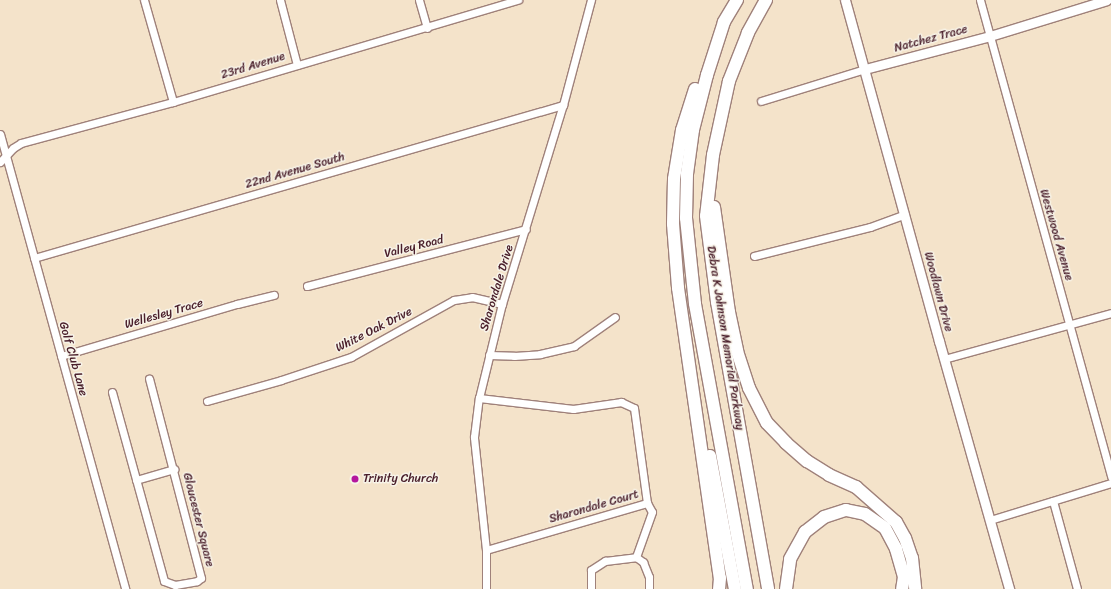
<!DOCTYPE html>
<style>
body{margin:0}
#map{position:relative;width:1111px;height:589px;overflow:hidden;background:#f4e3ca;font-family:Sriracha,sans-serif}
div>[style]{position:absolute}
.roads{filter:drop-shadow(1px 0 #9f817a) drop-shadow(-1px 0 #9f817a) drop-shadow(0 1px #9f817a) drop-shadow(0 -1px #9f817a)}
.street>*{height:7px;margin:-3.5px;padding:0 3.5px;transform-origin:3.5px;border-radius:3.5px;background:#fff}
.secondary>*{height:9px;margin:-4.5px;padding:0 4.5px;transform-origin:4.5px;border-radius:4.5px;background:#fff}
.highway>*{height:12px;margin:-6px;padding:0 6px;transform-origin:6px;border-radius:6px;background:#fff}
.dots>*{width:11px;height:11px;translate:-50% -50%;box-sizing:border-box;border:2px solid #f7f3e8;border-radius:50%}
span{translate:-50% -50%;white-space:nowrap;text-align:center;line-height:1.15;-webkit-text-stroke:3px #f7f3e8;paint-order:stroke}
.street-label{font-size:12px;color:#4a1f2b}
.poi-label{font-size:12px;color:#4a1f2b}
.left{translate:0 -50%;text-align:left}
</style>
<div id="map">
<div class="roads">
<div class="street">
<i style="left:144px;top:0;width:106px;rotate:74.1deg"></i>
<i style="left:280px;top:0;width:67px;rotate:75.3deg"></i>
<i style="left:419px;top:0;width:29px;rotate:74deg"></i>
<i style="left:980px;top:0;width:495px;rotate:74.6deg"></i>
<i style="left:761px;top:101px;width:109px;rotate:-17.1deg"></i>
<i style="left:0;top:134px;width:472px;rotate:74.6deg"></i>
<i style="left:0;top:162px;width:19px;rotate:-47deg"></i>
<i style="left:13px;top:148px;width:9px;rotate:-32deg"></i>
<i style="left:21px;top:143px;width:157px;rotate:-15.1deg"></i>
<i style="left:173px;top:102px;width:360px;rotate:-16.5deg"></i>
<i style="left:754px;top:256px;width:120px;rotate:-14deg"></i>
<i style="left:870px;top:227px;width:37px;rotate:-20deg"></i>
<i style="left:34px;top:258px;width:551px;rotate:-16.13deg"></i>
<i style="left:307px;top:286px;width:226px;rotate:-14.6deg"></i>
<i style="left:489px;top:355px;width:25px;rotate:2deg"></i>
<i style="left:514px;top:356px;width:26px;rotate:-4deg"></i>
<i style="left:540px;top:354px;width:35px;rotate:-13deg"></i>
<i style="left:574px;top:346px;width:50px;rotate:-35.3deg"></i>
<i style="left:61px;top:356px;width:184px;rotate:-16.5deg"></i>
<i style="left:237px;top:304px;width:38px;rotate:-14deg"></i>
<i style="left:944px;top:359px;width:173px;rotate:-15.4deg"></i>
<i style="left:112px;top:392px;width:196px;rotate:74.6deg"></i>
<i style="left:164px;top:581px;width:12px;rotate:20deg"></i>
<i style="left:175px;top:585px;width:22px;rotate:-10deg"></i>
<i style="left:197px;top:581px;width:5px;rotate:-37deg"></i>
<i style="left:201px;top:578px;width:206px;rotate:-104.6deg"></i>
<i style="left:479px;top:398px;width:95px;rotate:6.7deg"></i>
<i style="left:573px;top:409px;width:49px;rotate:-8.3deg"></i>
<i style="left:621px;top:402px;width:14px;rotate:25deg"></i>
<i style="left:634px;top:408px;width:96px;rotate:82.2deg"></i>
<i style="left:647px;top:503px;width:10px;rotate:61deg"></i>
<i style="left:652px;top:512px;width:48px;rotate:109.6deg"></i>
<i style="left:207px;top:401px;width:77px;rotate:-15.8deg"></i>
<i style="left:281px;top:380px;width:74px;rotate:-18.2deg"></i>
<i style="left:351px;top:357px;width:118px;rotate:-29deg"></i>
<i style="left:454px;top:300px;width:18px;rotate:-9deg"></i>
<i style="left:472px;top:297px;width:31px;rotate:13deg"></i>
<i style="left:136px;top:480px;width:40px;rotate:-16deg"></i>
<i style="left:1053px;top:501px;width:91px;rotate:74.7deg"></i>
<i style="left:990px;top:520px;width:127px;rotate:-17deg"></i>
<i style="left:486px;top:550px;width:168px;rotate:-16.3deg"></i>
<i style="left:486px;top:589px;width:39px;rotate:-90deg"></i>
<i style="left:486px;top:550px;width:114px;rotate:-96.1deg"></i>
<i style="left:474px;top:437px;width:39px;rotate:-83deg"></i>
<i style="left:479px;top:398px;width:97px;rotate:-76.3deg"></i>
<i style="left:502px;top:304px;width:208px;rotate:-73deg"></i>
<i style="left:563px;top:105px;width:109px;rotate:-75.1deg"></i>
<i style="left:591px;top:589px;width:19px;rotate:-90deg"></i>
<i style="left:591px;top:570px;width:17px;rotate:-33deg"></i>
<i style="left:605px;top:561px;width:31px;rotate:-7deg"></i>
<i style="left:636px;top:557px;width:9px;rotate:36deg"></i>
<i style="left:643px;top:562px;width:16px;rotate:68deg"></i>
<i style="left:649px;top:577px;width:12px;rotate:90deg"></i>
</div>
<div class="secondary">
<i style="left:845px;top:0;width:354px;rotate:74.6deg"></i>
<i style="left:939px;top:341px;width:258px;rotate:74.2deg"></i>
<i style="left:865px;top:69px;width:129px;rotate:-14.8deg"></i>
<i style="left:990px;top:36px;width:122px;rotate:-17.1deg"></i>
</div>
<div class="highway">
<i style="left:737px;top:0;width:26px;rotate:121deg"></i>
<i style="left:724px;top:22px;width:56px;rotate:107.8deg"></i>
<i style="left:707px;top:75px;width:57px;rotate:104.3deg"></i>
<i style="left:693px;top:130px;width:44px;rotate:97.8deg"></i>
<i style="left:687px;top:174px;width:44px;rotate:91.3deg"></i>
<i style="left:686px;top:218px;width:86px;rotate:84deg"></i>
<i style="left:695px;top:304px;width:290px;rotate:79.7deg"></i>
<i style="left:766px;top:0;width:38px;rotate:119deg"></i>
<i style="left:748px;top:33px;width:52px;rotate:111.6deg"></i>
<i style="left:729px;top:81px;width:76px;rotate:102.2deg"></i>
<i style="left:713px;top:155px;width:61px;rotate:96.5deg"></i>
<i style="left:706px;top:216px;width:87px;rotate:82.7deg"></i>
<i style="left:717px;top:302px;width:291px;rotate:79.9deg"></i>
<i style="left:695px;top:89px;width:43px;rotate:107.6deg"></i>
<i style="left:682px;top:130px;width:50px;rotate:99.3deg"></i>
<i style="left:674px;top:179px;width:45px;rotate:91.3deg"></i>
<i style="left:673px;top:224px;width:64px;rotate:85.5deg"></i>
<i style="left:678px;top:288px;width:293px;rotate:81.8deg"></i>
<i style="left:720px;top:578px;width:11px;rotate:95deg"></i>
<i style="left:714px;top:207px;width:106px;rotate:81.9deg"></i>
<i style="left:729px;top:312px;width:40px;rotate:78deg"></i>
<i style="left:737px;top:351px;width:39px;rotate:72deg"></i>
<i style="left:749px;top:388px;width:39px;rotate:63deg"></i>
<i style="left:767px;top:423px;width:28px;rotate:46deg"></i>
<i style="left:786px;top:443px;width:28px;rotate:41deg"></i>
<i style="left:807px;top:461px;width:26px;rotate:32deg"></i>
<i style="left:829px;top:475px;width:30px;rotate:24deg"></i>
<i style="left:856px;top:487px;width:53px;rotate:41.2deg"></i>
<i style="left:896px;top:522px;width:18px;rotate:61deg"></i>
<i style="left:905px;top:538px;width:21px;rotate:71deg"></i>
<i style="left:912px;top:558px;width:31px;rotate:84deg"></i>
<i style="left:710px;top:456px;width:135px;rotate:79.4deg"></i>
<i style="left:786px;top:589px;width:30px;rotate:-82deg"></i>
<i style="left:790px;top:559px;width:31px;rotate:-61deg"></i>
<i style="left:805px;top:532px;width:24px;rotate:-38deg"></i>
<i style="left:824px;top:517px;width:23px;rotate:-18deg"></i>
<i style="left:846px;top:510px;width:19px;rotate:12deg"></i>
<i style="left:865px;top:514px;width:24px;rotate:35deg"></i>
<i style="left:885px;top:528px;width:24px;rotate:62deg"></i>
<i style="left:896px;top:549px;width:29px;rotate:74deg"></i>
<i style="left:904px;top:577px;width:12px;rotate:99deg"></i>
</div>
</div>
<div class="dots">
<i style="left:355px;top:479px;background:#b5179e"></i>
</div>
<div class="street-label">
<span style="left:931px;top:39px;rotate:-15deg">Natchez Trace</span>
<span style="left:253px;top:66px;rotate:-17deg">23rd Avenue</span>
<span style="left:295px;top:171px;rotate:-16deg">22nd Avenue South</span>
<span style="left:1056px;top:235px;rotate:74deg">Westwood Avenue</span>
<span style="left:414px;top:247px;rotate:-14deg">Valley Road</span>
<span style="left:497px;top:288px;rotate:-73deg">Sharondale Drive</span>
<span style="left:938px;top:292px;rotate:75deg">Woodlawn Drive</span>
<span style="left:164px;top:314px;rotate:-16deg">Wellesley Trace</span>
<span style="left:374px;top:330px;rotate:-27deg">White Oak Drive</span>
<span style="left:725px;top:338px;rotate:81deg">Debra K Johnson Memorial Parkway</span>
<span style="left:73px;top:359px;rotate:74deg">Golf Club Lane</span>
<span style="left:594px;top:507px;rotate:-16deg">Sharondale Court</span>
<span style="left:198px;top:520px;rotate:76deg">Gloucester Square</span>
</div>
<div class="poi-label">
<span class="left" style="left:363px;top:479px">Trinity Church</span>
</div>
</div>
